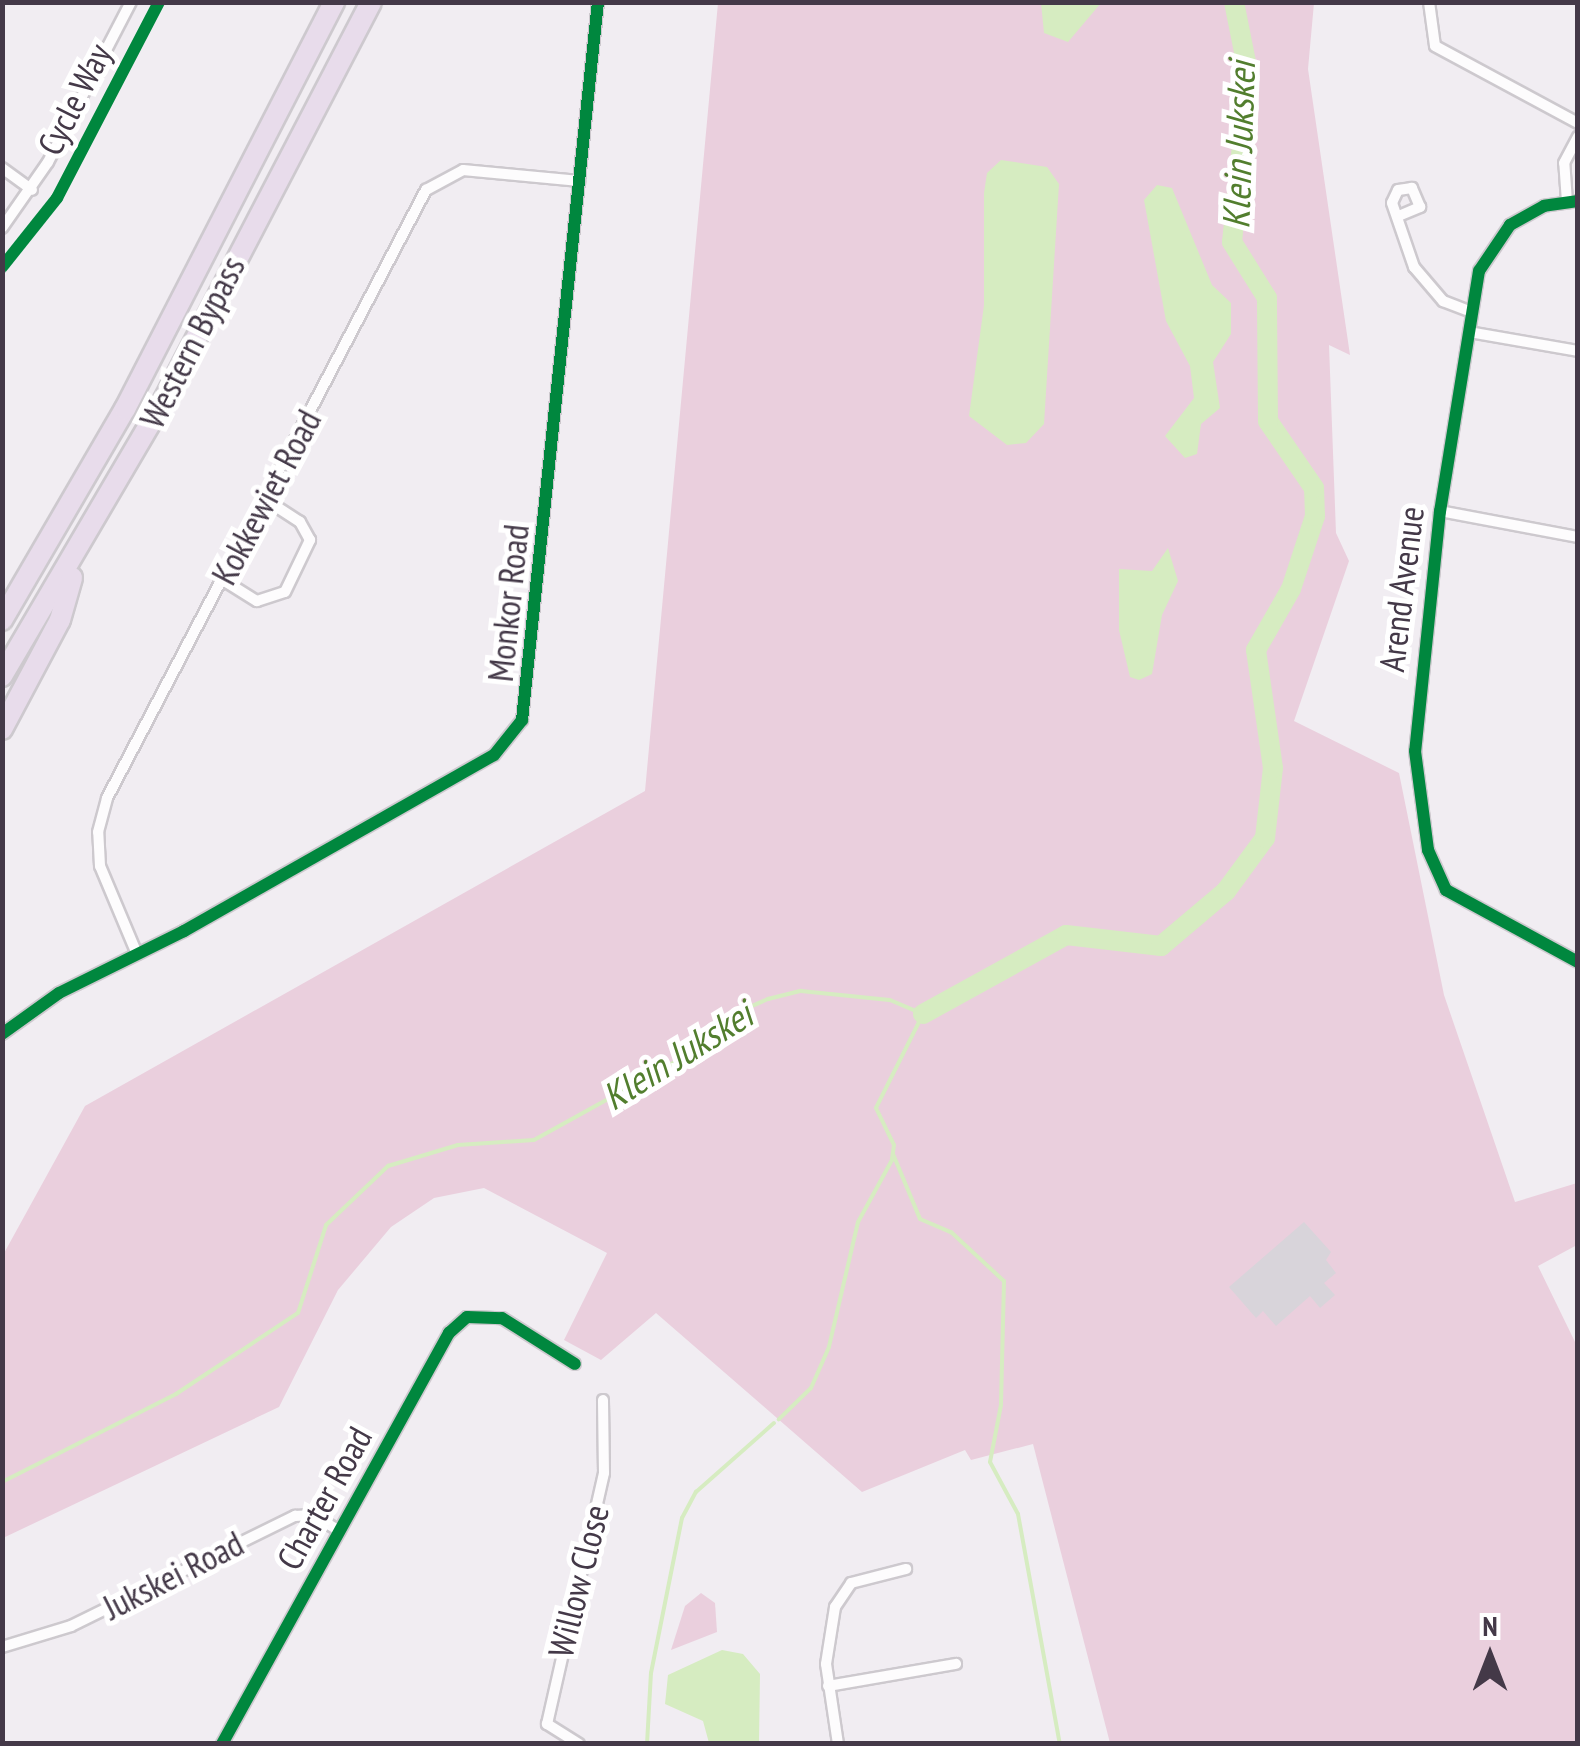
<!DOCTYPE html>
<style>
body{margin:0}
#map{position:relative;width:1580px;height:1746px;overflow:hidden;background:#f1edf2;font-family:"PT Sans Narrow",sans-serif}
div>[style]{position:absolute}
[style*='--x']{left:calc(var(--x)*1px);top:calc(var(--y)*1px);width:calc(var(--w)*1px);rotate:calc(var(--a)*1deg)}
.green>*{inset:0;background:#eacfdd}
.water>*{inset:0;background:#d6ecc1}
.stream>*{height:4px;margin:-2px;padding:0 2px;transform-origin:2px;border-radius:2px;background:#d6ecc1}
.river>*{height:20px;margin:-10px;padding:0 10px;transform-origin:10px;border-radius:10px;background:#d6ecc1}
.building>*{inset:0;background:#d8d4da}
.roads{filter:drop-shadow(2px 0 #cdc9ce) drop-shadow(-2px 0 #cdc9ce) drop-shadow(0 2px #cdc9ce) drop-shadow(0 -2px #cdc9ce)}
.street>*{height:10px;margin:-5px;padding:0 5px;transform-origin:5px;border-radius:5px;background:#fdfcfd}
.highway>*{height:20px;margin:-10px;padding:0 10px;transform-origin:10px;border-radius:10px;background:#e8dceb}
.cycleway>*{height:12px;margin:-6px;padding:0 6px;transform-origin:6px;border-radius:6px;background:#00873e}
span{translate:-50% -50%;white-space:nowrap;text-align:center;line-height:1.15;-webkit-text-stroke:10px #fff;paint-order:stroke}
.street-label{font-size:35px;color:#443948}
.water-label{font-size:38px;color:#527e2e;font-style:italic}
.frame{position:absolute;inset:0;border:5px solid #443948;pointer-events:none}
.north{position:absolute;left:1440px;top:1606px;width:100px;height:100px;-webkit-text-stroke:8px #fff;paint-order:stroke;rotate:0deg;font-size:28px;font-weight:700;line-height:40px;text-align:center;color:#443948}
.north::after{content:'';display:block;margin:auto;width:35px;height:45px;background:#443948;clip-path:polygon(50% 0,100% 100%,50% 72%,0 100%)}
</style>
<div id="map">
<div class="green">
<div style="clip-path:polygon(718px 3px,1314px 3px,1308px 69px,1350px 355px,1329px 345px,1336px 533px,1349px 561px,1294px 721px,1399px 773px,1444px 995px,1515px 1202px,1577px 1183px,1577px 1245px,1538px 1266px,1577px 1346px,1577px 1743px,1110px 1743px,1033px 1444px,971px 1460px,965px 1450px,862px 1492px,656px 1313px,601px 1360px,564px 1340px,607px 1253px,484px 1188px,434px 1198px,391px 1227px,338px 1290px,279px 1407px,3px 1538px,3px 1255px,85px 1106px,645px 791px)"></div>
<div style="clip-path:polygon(701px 1593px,715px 1603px,717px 1632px,671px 1650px,685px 1606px)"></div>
</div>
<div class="water">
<div style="clip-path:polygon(1041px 3px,1041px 2px,1101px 3px,1068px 42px,1044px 33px)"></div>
<div style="clip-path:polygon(1001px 160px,1047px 167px,1059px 184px,1044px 424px,1026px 443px,1007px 445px,969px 416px,984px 305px,984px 193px,987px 173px)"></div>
<div style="clip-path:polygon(1157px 185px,1172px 188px,1212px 285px,1231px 303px,1231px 334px,1213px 362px,1220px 408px,1201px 424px,1197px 454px,1185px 458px,1165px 436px,1194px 398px,1190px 366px,1166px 321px,1144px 200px)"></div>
<div style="clip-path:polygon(1168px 548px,1178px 581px,1162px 615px,1152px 674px,1139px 680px,1130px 677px,1119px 630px,1119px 569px,1152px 571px)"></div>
<div style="clip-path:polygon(722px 1650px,743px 1654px,760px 1674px,759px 1743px,709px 1743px,703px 1721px,665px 1704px,668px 1675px)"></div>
</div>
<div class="stream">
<div style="--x:893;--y:1154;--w:70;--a:67.4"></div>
<div style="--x:920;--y:1219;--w:34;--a:23"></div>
<div style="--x:951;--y:1232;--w:72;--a:42.8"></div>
<div style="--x:1004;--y:1281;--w:124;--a:91.4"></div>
<div style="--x:1001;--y:1405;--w:58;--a:100.9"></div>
<div style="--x:990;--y:1462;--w:59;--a:61.7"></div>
<div style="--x:1018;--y:1514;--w:234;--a:79.7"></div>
<div style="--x:2;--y:1482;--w:195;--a:-26.8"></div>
<div style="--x:176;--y:1394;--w:146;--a:-33.6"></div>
<div style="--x:298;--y:1313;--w:92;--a:-72.3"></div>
<div style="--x:326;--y:1225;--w:86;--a:-43.6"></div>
<div style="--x:388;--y:1166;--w:73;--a:-16.7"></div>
<div style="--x:458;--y:1145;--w:76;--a:-3.8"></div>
<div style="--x:534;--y:1140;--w:161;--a:-29"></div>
<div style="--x:675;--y:1062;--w:71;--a:-40.4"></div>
<div style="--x:729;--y:1016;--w:43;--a:-23.6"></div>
<div style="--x:768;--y:999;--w:34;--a:-14"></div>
<div style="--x:801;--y:991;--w:89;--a:5.8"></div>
<div style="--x:890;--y:1000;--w:36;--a:23"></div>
<div style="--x:923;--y:1014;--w:105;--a:116.6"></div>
<div style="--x:876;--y:1108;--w:41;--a:64.1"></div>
<div style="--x:894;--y:1145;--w:15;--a:98"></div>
<div style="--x:892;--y:1160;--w:71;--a:118.7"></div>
<div style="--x:858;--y:1222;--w:128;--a:103.1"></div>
<div style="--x:829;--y:1347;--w:45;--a:113.7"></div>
<div style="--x:811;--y:1388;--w:45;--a:135.9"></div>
<div style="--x:647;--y:1744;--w:71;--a:-86.8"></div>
<div style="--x:651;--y:1673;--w:158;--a:-78.7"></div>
<div style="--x:682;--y:1518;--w:30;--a:-62"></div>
<div style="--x:696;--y:1492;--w:104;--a:-41.5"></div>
</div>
<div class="river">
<div style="--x:923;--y:1014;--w:163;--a:-28.9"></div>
<div style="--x:1066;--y:935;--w:96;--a:6.6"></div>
<div style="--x:1161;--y:946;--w:85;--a:-40.2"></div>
<div style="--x:1226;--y:891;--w:66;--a:-53.7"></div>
<div style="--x:1265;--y:838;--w:70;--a:-83.5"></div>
<div style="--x:1273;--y:768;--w:119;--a:-98.2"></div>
<div style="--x:1256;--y:650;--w:70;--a:-60.2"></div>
<div style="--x:1291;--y:589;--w:77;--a:-71.8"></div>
<div style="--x:1315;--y:516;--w:28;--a:-92"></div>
<div style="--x:1314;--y:488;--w:81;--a:-124.5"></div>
<div style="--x:1268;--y:421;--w:123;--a:-90.5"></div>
<div style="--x:1267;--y:298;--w:66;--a:-122"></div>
<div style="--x:1232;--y:242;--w:166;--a:-84.1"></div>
<div style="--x:1249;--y:77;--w:76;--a:-101.3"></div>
</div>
<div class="building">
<div style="clip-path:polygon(1304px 1222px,1331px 1252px,1326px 1260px,1336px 1273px,1324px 1283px,1335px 1295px,1320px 1308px,1310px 1296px,1276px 1326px,1263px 1311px,1256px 1318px,1229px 1287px)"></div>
</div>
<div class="roads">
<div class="street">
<div style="--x:1429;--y:2;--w:44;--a:82.2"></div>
<div style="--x:1435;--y:46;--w:162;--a:28.3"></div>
<div style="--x:2;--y:168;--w:37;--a:36"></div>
<div style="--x:1578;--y:201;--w:34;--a:172"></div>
<div style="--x:1544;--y:206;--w:39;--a:151"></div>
<div style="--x:1510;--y:225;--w:55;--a:124"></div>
<div style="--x:1479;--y:271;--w:243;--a:99.2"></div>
<div style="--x:1440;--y:511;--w:241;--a:95.9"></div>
<div style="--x:1415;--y:751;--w:100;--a:82.5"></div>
<div style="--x:1428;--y:850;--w:44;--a:65.8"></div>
<div style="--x:1446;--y:890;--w:150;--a:28.6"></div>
<div style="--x:1567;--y:202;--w:39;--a:-94"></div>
<div style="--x:1564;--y:163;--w:30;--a:-62"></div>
<div style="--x:1401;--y:215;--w:21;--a:-23"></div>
<div style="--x:1420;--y:207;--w:21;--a:-113"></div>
<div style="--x:1412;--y:188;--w:14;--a:172"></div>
<div style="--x:1398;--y:190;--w:14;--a:115"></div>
<div style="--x:1392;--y:203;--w:68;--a:71"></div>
<div style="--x:1414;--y:267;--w:45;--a:49.5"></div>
<div style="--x:1443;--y:301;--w:31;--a:21"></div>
<div style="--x:2;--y:228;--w:80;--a:-55.1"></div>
<div style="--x:48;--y:162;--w:180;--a:-62.6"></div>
<div style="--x:1469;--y:332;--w:111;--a:9.9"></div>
<div style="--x:1440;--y:511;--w:140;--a:10.7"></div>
<div style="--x:223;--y:580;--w:40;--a:32"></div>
<div style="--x:257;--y:601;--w:29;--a:-18"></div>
<div style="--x:285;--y:592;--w:58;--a:-64.3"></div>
<div style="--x:310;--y:540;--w:21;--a:-119"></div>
<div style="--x:300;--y:522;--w:38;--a:-147"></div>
<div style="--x:137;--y:954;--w:95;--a:-112.8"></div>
<div style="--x:100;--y:866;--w:34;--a:-93"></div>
<div style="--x:98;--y:832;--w:35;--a:-75"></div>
<div style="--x:107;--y:798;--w:687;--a:-62.32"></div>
<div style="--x:426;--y:190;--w:42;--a:-28.4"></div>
<div style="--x:463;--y:170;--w:117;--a:5.4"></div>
<div style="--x:2;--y:1034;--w:70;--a:-35.7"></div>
<div style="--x:59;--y:993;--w:140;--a:-26.4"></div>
<div style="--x:184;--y:931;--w:356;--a:-29.6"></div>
<div style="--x:494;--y:755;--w:45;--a:-51.3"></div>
<div style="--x:522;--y:720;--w:722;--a:-83.96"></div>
<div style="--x:2;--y:1647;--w:72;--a:-16.9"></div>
<div style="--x:71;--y:1626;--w:250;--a:-26.2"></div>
<div style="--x:295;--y:1516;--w:18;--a:-3"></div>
<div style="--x:313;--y:1515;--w:31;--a:31"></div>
<div style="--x:828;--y:1686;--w:130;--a:-9.8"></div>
<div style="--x:222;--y:1744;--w:470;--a:-61.1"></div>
<div style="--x:449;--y:1333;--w:24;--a:-42"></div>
<div style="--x:467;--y:1317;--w:35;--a:2"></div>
<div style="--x:502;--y:1318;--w:86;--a:32.2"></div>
<div style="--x:579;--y:1744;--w:38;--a:-148"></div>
<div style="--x:547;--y:1724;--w:257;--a:-77.2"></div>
<div style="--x:604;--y:1473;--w:73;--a:-90.8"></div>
<div style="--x:838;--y:1744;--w:81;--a:-98.5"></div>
<div style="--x:826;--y:1664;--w:58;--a:-81"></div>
<div style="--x:835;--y:1607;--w:29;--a:-56"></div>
<div style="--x:851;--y:1583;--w:57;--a:-14.3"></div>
</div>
<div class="highway">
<div style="--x:2;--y:620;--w:244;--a:-59.8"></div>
<div style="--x:125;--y:409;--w:458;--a:-62.8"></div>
<div style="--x:2;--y:676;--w:322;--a:-59.6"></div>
<div style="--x:165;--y:398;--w:446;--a:-62.5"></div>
<div style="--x:2;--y:729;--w:123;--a:-62"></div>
<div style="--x:60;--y:620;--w:44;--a:-74.1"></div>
</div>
</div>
<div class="cycleway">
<div style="--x:1578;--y:201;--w:34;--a:172"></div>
<div style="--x:1544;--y:206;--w:39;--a:151"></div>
<div style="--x:1510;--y:225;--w:55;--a:124"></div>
<div style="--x:1479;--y:271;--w:243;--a:99.2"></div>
<div style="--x:1440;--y:511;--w:241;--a:95.9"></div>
<div style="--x:1415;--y:751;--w:100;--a:82.5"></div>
<div style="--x:1428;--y:850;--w:44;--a:65.8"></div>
<div style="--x:1446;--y:890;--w:150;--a:28.6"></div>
<div style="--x:2;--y:267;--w:88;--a:-51.4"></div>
<div style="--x:57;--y:198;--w:221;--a:-62.5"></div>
<div style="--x:2;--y:1034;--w:70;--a:-35.7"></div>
<div style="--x:59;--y:993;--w:140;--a:-26.4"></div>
<div style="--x:184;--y:931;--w:356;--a:-29.6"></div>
<div style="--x:494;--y:755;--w:45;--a:-51.3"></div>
<div style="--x:522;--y:720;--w:722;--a:-83.96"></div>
<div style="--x:222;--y:1744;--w:470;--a:-61.1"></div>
<div style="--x:449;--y:1333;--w:24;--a:-42"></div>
<div style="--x:467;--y:1317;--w:35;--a:2"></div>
<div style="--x:502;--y:1318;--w:86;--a:32.2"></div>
</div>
<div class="street-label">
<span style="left:74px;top:99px;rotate:-63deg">Cycle Way</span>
<span style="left:192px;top:342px;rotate:-63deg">Western Bypass</span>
<span style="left:266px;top:497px;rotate:-62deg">Kokkewiet Road</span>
<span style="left:1401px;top:589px;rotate:-83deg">Arend Avenue</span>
<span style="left:508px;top:603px;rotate:-84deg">Monkor Road</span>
<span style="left:324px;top:1498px;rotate:-61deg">Charter Road</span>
<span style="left:173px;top:1575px;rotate:-27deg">Jukskei Road</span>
<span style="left:578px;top:1581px;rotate:-76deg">Willow Close</span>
</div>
<div class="water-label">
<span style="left:1238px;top:145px;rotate:-88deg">Klein Jukskei</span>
<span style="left:677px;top:1055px;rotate:-32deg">Klein Jukskei</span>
</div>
<div class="frame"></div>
<div class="north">N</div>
</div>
